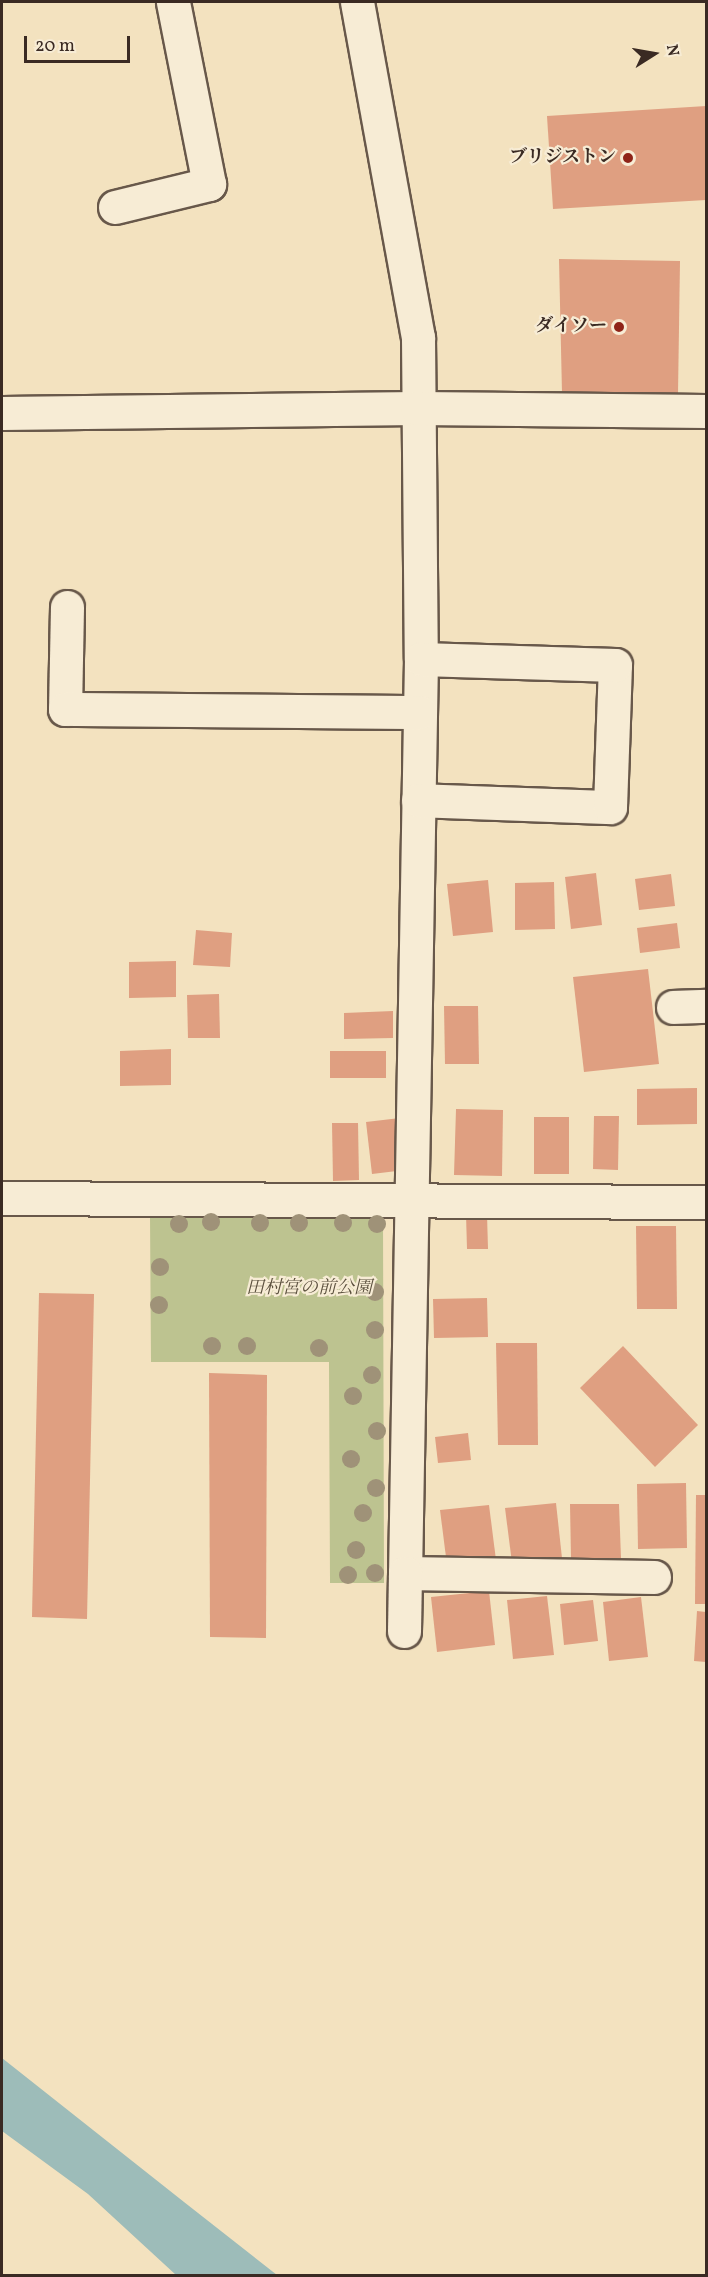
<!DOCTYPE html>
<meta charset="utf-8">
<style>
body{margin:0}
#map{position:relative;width:708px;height:2277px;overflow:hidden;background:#f3e2bf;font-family:Vollkorn,"Noto Serif JP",serif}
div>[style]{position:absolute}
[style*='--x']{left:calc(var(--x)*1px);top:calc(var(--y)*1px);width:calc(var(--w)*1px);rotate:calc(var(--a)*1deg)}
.green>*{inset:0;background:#bdc390}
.water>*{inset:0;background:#9dbcb9}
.building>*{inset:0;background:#df9f81}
.roads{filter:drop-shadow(2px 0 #68584a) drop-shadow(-2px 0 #68584a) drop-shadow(0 2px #68584a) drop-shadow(0 -2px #68584a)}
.minor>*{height:33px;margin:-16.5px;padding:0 16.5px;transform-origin:16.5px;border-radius:16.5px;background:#f7ecd5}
.trees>*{width:18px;height:18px;margin:-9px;border-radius:50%;background:#9f9278}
.dots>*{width:16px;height:16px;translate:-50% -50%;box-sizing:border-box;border:3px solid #f7ecd5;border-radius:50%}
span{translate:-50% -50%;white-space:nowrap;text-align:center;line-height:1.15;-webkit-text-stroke:4.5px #f7ecd5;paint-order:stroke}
.poi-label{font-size:18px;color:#3a2a23;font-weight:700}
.right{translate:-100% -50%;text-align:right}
.park-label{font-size:18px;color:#5b503e;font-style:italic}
.frame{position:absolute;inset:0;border:3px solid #3a2a23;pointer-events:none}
.north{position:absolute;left:624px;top:24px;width:60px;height:60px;-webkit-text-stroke:4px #f7ecd5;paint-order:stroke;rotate:79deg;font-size:16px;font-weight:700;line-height:24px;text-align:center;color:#3a2a23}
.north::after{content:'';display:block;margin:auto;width:21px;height:27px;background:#3a2a23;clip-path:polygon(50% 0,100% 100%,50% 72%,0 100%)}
.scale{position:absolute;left:24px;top:36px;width:106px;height:27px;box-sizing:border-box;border:3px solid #3a2a23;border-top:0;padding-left:8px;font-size:18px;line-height:21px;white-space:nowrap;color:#3a2a23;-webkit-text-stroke:4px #f7ecd5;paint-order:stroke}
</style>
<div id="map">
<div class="green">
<div style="clip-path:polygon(150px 1216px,383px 1216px,384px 1583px,330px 1583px,329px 1362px,151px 1362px)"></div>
</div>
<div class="water">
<div style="clip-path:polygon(2px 2058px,184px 2202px,277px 2275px,176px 2275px,88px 2194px,2px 2131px)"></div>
</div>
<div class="building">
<div style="clip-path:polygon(706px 106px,706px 200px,553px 209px,547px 116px)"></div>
<div style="clip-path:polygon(559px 259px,680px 261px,678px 393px,562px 393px)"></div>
<div style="clip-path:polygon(596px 873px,602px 925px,571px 929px,565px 877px)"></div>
<div style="clip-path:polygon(671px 874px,675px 906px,639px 910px,635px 879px)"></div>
<div style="clip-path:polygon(488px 880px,493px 932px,453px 936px,447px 884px)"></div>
<div style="clip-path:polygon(554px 882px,555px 929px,515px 930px,515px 883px)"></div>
<div style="clip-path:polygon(677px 923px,680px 948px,640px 953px,637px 928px)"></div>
<div style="clip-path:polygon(196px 930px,232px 933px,230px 967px,193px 965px)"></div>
<div style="clip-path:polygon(176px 961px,176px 997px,129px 998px,129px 962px)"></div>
<div style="clip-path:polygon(648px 969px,659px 1064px,584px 1072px,573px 977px)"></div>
<div style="clip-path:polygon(219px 994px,220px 1038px,188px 1038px,187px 995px)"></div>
<div style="clip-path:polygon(444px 1006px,478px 1006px,479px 1064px,445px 1064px)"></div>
<div style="clip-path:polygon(393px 1011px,393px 1038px,344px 1039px,344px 1013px)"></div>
<div style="clip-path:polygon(171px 1049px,171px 1085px,120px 1086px,120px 1051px)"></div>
<div style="clip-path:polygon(330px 1051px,386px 1051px,386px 1078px,330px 1078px)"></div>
<div style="clip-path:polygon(697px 1088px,697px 1124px,637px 1125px,637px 1089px)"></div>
<div style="clip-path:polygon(456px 1109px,503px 1110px,502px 1176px,454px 1175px)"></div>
<div style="clip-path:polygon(594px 1116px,619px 1116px,618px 1170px,593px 1169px)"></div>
<div style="clip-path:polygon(534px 1117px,569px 1117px,569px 1174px,534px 1174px)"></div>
<div style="clip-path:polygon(400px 1118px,405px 1170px,372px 1174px,366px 1122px)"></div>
<div style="clip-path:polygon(332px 1123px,358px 1123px,359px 1180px,333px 1181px)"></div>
<div style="clip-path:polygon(466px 1214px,487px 1214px,488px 1249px,467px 1249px)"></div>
<div style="clip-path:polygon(636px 1226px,676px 1226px,677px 1309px,637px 1309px)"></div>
<div style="clip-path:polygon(39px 1293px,94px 1294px,87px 1619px,32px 1617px)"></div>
<div style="clip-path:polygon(487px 1298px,488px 1337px,434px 1338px,433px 1299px)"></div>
<div style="clip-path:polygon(496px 1343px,537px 1343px,538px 1445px,498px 1445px)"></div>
<div style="clip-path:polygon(623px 1346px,698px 1425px,655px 1467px,580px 1388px)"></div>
<div style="clip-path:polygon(209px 1373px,267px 1375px,266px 1638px,210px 1637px)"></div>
<div style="clip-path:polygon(468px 1433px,471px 1460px,438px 1463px,435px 1437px)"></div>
<div style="clip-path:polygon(686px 1483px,687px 1548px,638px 1549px,637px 1484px)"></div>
<div style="clip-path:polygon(696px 1495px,706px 1495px,706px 1604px,695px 1604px)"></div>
<div style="clip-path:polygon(556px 1503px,562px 1558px,512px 1563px,505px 1508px)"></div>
<div style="clip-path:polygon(570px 1504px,619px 1504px,621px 1558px,571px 1558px)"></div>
<div style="clip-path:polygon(489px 1505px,496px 1560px,447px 1565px,440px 1510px)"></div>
<div style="clip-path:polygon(489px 1591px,495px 1645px,437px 1652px,431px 1597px)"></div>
<div style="clip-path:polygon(547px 1596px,554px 1655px,513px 1659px,507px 1600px)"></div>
<div style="clip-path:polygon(641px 1597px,648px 1657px,609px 1661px,603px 1602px)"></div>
<div style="clip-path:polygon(593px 1600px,598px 1641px,564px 1645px,560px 1604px)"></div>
<div style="clip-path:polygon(697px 1611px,706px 1612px,706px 1662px,694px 1661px)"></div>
</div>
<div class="roads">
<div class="minor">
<div style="--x:357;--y:2;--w:341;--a:79.7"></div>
<div style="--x:418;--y:337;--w:322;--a:89.5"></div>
<div style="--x:421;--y:659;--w:914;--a:91"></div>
<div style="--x:405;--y:1573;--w:249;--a:0.9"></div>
<div style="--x:115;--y:207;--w:97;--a:-13.7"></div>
<div style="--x:209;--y:184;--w:186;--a:-101.2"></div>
<div style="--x:2;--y:413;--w:415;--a:-0.7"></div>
<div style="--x:417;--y:408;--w:289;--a:0.6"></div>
<div style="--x:67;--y:607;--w:102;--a:91.1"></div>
<div style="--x:65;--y:709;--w:355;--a:0.5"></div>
<div style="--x:418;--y:800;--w:192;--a:2.1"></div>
<div style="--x:610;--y:807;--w:142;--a:-88"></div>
<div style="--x:615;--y:665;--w:194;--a:-178.2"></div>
<div style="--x:673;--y:1007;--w:33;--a:-2"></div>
<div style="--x:2;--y:1198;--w:704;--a:0.33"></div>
<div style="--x:404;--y:1631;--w:58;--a:-89"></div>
</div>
</div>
<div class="trees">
<div style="left:211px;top:1222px"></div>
<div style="left:260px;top:1223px"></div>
<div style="left:299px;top:1223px"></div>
<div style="left:343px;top:1223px"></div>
<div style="left:179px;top:1224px"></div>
<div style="left:377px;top:1224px"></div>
<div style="left:160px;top:1267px"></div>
<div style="left:375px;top:1292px"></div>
<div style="left:159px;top:1305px"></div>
<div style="left:375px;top:1330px"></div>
<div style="left:212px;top:1346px"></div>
<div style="left:247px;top:1346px"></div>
<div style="left:319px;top:1348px"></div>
<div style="left:372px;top:1375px"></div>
<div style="left:353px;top:1396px"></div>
<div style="left:377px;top:1431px"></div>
<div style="left:351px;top:1459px"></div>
<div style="left:376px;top:1488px"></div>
<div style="left:363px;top:1513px"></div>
<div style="left:356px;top:1550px"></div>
<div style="left:375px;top:1573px"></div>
<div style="left:348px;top:1575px"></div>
</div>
<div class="dots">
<div style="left:628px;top:158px;background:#8f2418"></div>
<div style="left:619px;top:327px;background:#8f2418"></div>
</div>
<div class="poi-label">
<span class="right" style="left:616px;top:158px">ブリジストン</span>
<span class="right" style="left:607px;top:327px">ダイソー</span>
</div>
<div class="park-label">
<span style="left:309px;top:1289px">田村宮の前公園</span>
</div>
<div class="frame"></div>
<div class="north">N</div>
<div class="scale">20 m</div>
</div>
